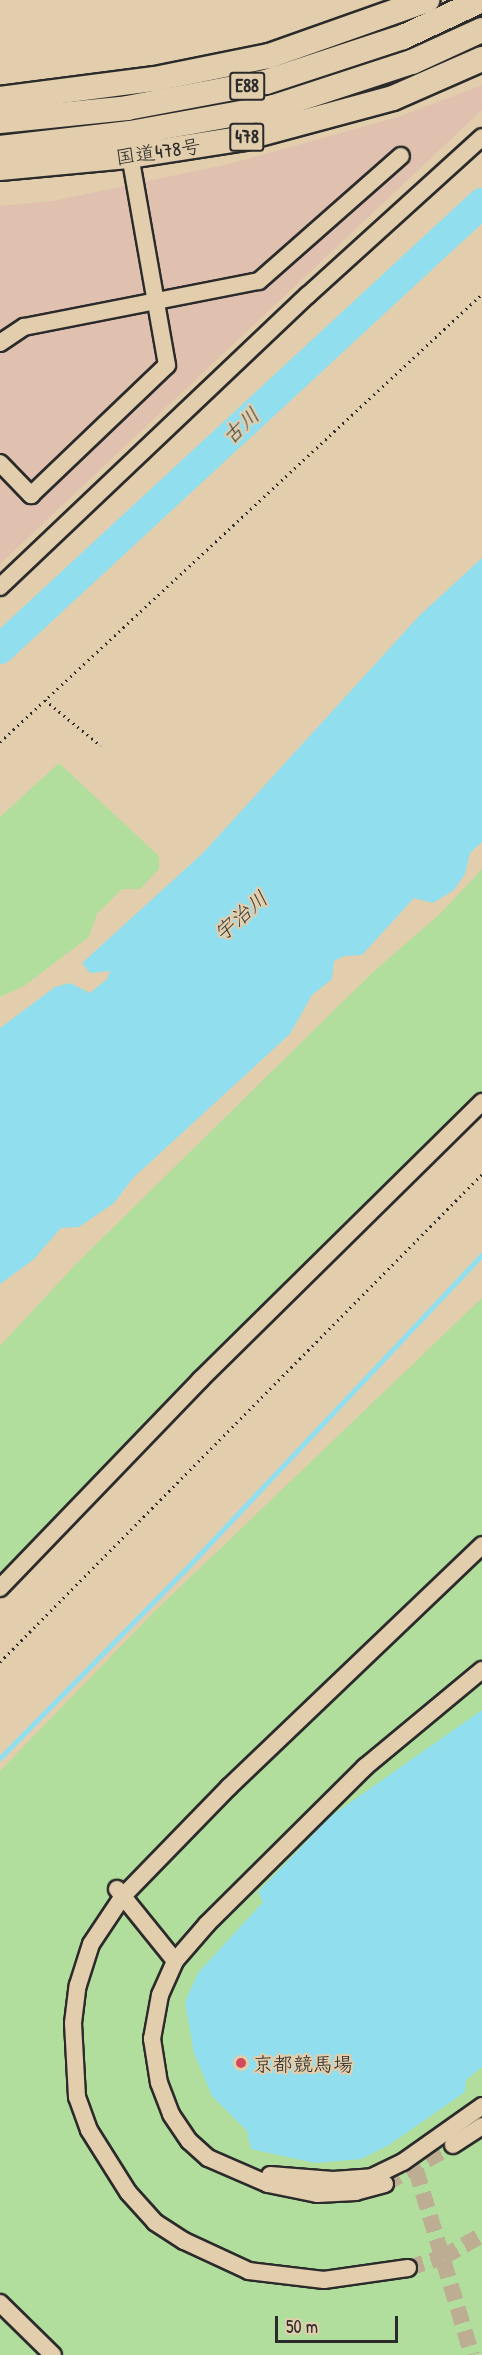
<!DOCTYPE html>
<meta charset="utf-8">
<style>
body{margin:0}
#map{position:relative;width:482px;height:2355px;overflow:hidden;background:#e2ceac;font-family:"Patrick Hand","Klee One",sans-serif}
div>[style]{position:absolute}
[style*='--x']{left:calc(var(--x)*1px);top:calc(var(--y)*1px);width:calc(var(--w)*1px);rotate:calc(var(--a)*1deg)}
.built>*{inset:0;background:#e0c1af}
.green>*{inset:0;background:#b1de9c}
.water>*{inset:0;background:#90deee}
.stream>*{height:5px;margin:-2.5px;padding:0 2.5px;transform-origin:2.5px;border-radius:2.5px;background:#90deee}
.river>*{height:30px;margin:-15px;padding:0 15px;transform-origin:15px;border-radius:15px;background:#90deee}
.minor-tunnel>*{height:16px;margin-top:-8px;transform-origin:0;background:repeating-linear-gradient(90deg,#bdad92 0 16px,transparent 0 24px)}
.path>*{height:3px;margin-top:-1.5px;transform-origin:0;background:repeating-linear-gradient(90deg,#2b2b2b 0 1.5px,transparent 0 6px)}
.roads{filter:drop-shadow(2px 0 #2b2b2b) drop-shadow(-2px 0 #2b2b2b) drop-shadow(0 2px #2b2b2b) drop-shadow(0 -2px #2b2b2b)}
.minor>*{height:16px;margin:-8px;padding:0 8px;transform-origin:8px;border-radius:8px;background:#e2ceac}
.highway>*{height:24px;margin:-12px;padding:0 12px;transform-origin:12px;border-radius:12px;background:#e2ceac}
.dots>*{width:16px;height:16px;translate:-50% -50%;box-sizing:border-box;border:3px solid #e2ceac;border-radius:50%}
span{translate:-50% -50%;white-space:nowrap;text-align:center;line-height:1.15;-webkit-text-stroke:4.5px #e2ceac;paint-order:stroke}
.shield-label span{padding:2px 4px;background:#e2ceac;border:2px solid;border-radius:4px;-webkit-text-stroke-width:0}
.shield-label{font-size:18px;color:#2b2b2b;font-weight:700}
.street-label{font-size:20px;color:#2b2b2b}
.poi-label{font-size:20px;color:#2b2b2b}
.left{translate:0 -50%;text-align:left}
.water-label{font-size:21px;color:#353d3e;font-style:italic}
.scale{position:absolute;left:275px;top:2316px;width:123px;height:27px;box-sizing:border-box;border:3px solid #2b2b2b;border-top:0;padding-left:8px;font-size:18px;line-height:21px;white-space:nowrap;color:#2b2b2b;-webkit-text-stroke:4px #e2ceac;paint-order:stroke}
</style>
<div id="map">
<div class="built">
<div style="clip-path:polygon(482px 85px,482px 110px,0 564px,0 206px,52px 201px,229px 164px,398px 117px)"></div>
</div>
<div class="green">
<div style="clip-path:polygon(59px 763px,159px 856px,159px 869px,140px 889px,122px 889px,97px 914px,89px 937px,24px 986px,0 997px,0 817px)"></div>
<div style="clip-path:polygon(482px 869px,482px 1102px,0 1588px,0 1346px,76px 1264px,373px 972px,440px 914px)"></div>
<div style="clip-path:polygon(482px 1298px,482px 2355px,0 2355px,0 1771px,154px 1612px)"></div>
</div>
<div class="water">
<div style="clip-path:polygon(482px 558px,482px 842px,470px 853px,465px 874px,454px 890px,433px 903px,414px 898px,362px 955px,344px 956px,334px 961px,332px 979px,312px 995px,290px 1034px,133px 1178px,114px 1203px,79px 1227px,61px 1228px,33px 1260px,0 1284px,0 1028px,55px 987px,70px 983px,90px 993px,107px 979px,110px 971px,90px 973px,82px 963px,203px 853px,419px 616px)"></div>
<div style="clip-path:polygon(482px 1710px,482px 2067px,466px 2080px,465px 2092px,389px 2145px,361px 2159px,315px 2163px,251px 2149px,247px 2131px,212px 2096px,194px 2053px,185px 2002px,198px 1973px,263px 1902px,258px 1892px,331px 1816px)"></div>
</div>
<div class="stream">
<div style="--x:0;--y:1758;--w:260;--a:-45.5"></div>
<div style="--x:182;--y:1573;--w:437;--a:-46.7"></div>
</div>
<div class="river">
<div style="--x:0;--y:649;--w:657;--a:-42.78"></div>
</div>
<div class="minor-tunnel">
<div style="--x:416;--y:2170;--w:193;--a:73.2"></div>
<div style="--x:385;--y:2184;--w:78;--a:-29.8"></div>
<div style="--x:408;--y:2268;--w:37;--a:-17"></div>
<div style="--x:443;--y:2257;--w:45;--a:-29.4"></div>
</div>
<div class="path">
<div style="--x:45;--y:700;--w:72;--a:39.4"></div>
<div style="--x:0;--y:742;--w:658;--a:-42.91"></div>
<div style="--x:0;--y:1662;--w:686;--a:-45.35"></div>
</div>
<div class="roads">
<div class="minor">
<div style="--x:0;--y:343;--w:29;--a:-34"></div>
<div style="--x:24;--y:327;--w:239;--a:-11.1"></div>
<div style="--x:259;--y:281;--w:189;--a:-41.4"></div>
<div style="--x:0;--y:463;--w:45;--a:45.9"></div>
<div style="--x:31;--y:495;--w:188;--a:-43.7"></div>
<div style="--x:167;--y:365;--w:212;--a:-100"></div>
<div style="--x:0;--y:587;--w:424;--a:-43.5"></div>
<div style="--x:308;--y:295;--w:235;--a:-42.2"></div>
<div style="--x:0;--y:1588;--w:289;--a:-46.1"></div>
<div style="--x:200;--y:1380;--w:396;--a:-44.6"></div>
<div style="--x:117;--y:1889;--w:92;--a:51.1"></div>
<div style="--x:453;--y:2145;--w:35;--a:-33"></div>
<div style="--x:270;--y:2175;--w:63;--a:4.5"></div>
<div style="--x:333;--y:2180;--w:39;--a:-4"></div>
<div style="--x:372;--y:2177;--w:34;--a:-26"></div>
<div style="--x:403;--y:2162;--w:97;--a:-35.3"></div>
<div style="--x:385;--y:2184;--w:30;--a:165"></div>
<div style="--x:356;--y:2192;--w:39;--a:177"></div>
<div style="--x:317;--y:2194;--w:50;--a:-168.5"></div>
<div style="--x:268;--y:2184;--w:65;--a:-156.6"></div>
<div style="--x:208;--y:2158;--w:25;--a:-138"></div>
<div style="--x:189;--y:2141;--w:32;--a:-124"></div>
<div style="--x:171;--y:2114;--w:33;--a:-111"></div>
<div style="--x:159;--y:2083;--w:45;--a:-99"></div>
<div style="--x:152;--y:2039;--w:45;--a:-79.7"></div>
<div style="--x:160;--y:1995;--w:37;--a:-66"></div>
<div style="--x:175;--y:1961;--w:49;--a:-49.1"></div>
<div style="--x:207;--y:1924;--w:223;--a:-44.8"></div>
<div style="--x:365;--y:1767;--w:152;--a:-39.7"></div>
<div style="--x:408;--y:2268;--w:85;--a:171.9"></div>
<div style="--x:324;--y:2280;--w:76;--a:-173.2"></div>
<div style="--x:249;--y:2271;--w:72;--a:-155.2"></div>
<div style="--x:184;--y:2241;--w:35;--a:-147"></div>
<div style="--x:155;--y:2222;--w:40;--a:-132"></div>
<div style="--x:128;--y:2192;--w:73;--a:-122.2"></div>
<div style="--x:89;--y:2130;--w:35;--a:-110"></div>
<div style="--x:77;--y:2097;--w:74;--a:-93.1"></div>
<div style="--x:73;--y:2023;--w:38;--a:-83"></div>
<div style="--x:78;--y:1985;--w:43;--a:-72.4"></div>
<div style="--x:91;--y:1944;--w:58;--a:-56.3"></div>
<div style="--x:123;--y:1896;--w:152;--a:-45.8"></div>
<div style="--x:229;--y:1787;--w:350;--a:-43.7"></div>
<div style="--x:0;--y:2303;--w:74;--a:44.5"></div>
</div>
<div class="highway">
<div style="--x:0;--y:99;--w:156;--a:-7.4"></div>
<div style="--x:155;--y:79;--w:116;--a:-11.4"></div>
<div style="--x:269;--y:56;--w:168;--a:-19.5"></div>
<div style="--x:0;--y:121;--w:128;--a:-5.8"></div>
<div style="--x:127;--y:108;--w:141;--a:-10.6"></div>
<div style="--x:266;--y:82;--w:144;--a:-18.2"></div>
<div style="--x:403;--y:37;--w:87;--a:-25.1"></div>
<div style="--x:0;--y:148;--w:131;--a:-6.6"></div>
<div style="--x:130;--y:133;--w:146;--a:-10.2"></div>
<div style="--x:274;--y:107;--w:145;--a:-18.1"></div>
<div style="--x:412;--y:62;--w:77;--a:-24.6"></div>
<div style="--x:0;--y:168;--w:131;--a:-5.3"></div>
<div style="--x:130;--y:156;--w:116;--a:-8.9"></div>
<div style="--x:245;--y:138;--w:153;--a:-15.1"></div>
<div style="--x:393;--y:98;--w:97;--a:-23.7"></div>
</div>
</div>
<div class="dots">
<div style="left:241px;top:2063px;background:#d1495b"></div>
</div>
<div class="shield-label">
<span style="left:247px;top:86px">E88</span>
<span style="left:247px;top:137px">478</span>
</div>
<div class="street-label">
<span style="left:158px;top:151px;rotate:-8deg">国道478号</span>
</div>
<div class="poi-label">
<span class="left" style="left:253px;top:2063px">京都競馬場</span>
</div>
<div class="water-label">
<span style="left:241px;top:426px;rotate:-43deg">古川</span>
<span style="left:241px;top:916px;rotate:-41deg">宇治川</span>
</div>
<div class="scale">50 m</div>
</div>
